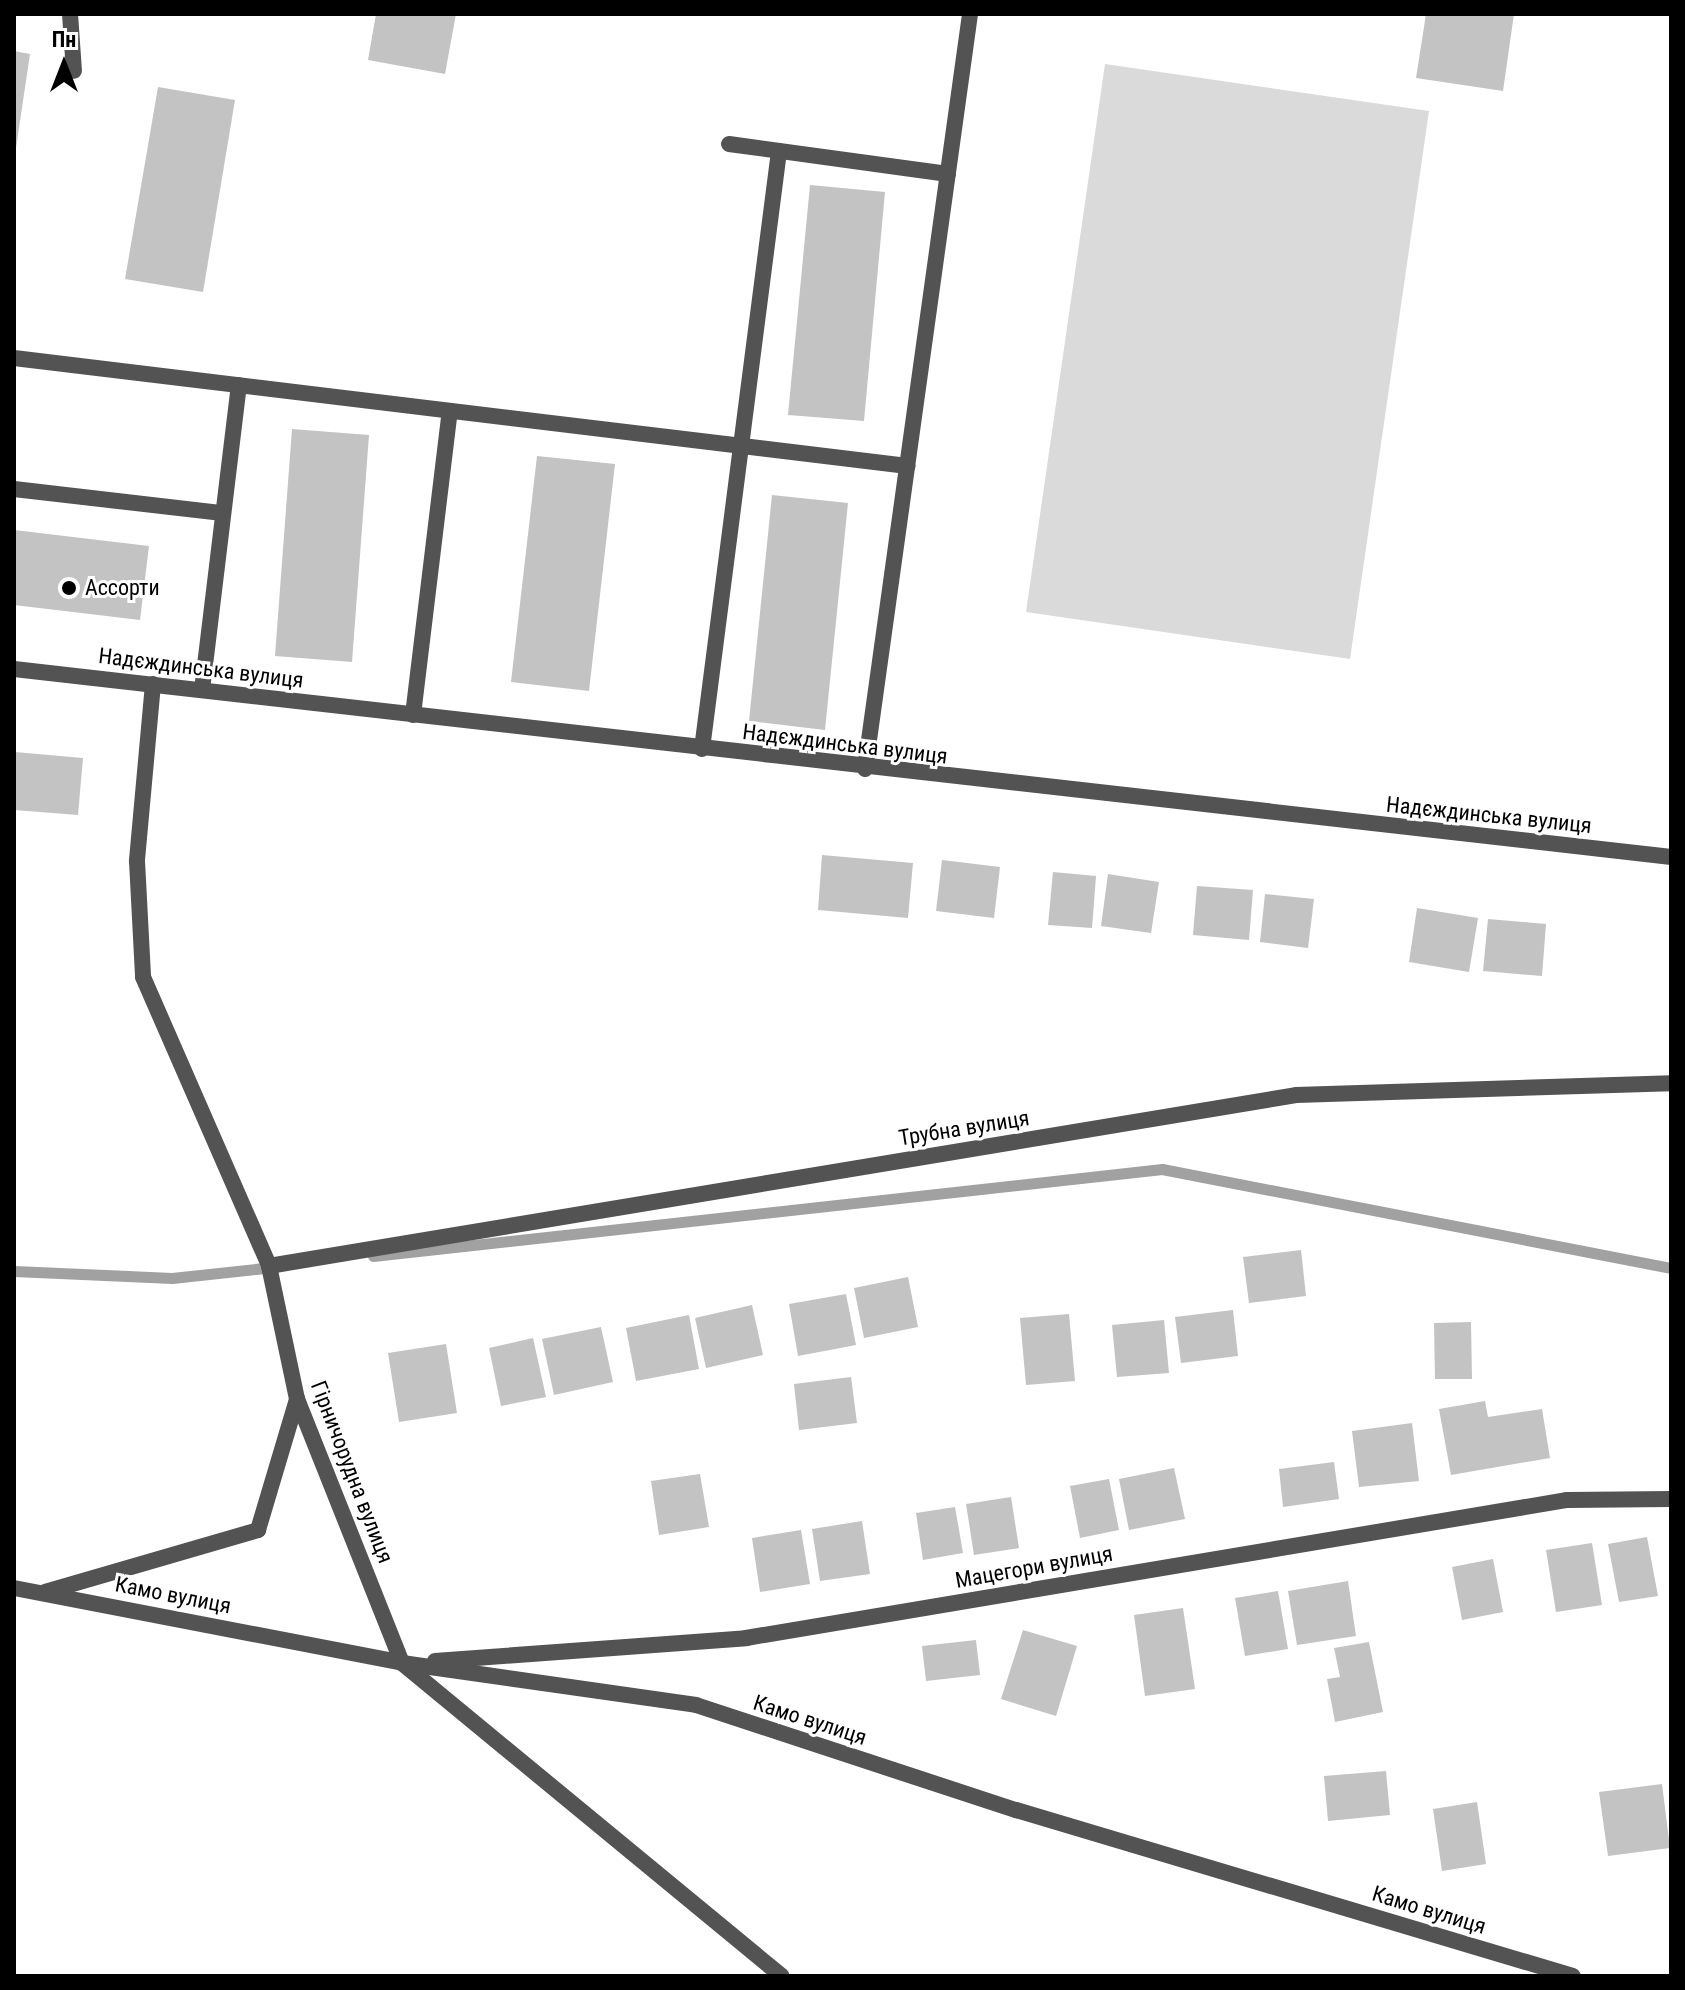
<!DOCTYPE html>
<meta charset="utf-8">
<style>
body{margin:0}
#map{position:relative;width:1685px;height:1990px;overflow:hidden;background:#fff;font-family:"Roboto Condensed",sans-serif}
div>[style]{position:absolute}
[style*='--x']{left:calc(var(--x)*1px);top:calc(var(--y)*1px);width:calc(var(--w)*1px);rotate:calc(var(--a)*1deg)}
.green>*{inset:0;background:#dadada}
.stream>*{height:11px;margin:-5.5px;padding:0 5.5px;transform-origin:5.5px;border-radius:5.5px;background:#a1a1a1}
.building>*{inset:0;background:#c3c3c3}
.service>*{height:16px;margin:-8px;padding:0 8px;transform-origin:8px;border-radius:8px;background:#535353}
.minor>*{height:16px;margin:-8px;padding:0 8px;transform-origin:8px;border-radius:8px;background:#535353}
.tertiary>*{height:16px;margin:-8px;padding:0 8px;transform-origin:8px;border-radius:8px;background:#535353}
.dots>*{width:22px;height:22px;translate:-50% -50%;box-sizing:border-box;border:4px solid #fff;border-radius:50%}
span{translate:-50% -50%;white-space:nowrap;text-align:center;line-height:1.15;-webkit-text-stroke:6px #fff;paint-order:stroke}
.poi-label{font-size:22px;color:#000}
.left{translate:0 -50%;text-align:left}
.street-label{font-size:22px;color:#000}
.frame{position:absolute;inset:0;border:16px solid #000;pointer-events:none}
.north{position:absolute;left:24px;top:24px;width:80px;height:80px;-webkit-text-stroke:6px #fff;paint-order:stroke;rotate:0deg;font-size:22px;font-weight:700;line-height:32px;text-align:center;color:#000}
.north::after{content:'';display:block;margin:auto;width:28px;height:36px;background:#000;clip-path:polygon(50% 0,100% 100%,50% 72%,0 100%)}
</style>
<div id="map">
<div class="green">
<div style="clip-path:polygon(1105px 64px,1429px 111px,1350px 659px,1026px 612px)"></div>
</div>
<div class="stream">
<div style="--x:373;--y:1256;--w:794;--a:-6.29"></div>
<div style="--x:1162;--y:1169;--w:519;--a:11.01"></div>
<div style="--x:14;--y:1271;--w:158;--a:2.5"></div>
<div style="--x:172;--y:1278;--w:102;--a:-6.2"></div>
</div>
<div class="building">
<div style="clip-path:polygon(376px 14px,456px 14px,445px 74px,368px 60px)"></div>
<div style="clip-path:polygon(1426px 14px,1514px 14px,1503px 91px,1416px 78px)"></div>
<div style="clip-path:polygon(14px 51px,30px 54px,16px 148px,14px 147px)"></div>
<div style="clip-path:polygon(158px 87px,235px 100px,203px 292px,125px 279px)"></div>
<div style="clip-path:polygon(810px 185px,885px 192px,864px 421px,788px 415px)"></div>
<div style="clip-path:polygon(292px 429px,369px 435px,352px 662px,275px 656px)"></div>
<div style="clip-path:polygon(537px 456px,615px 464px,589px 691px,511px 682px)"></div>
<div style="clip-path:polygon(772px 495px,848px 503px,825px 730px,749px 721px)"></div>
<div style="clip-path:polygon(14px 530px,149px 546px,140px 620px,14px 605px)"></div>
<div style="clip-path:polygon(15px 752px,83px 758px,78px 815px,14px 810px)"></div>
<div style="clip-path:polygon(822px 855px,913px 863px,908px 918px,818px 910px)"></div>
<div style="clip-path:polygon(942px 860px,1000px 867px,994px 918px,936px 911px)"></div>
<div style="clip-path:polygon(1053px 872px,1096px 876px,1092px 928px,1048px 925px)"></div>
<div style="clip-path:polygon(1108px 874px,1159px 882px,1151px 933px,1101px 926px)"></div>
<div style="clip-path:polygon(1197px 886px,1253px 890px,1249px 940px,1193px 935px)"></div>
<div style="clip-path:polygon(1265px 894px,1314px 899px,1308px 948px,1260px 942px)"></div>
<div style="clip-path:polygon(1417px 908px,1478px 918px,1469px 972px,1409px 962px)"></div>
<div style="clip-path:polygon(1488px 919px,1546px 924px,1542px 976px,1483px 971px)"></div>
<div style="clip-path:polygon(1301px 1250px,1306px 1296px,1249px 1303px,1243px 1257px)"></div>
<div style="clip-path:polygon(908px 1277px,918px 1327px,864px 1338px,854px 1288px)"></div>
<div style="clip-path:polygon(846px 1294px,856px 1345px,798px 1356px,789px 1304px)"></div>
<div style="clip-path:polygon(752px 1305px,763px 1355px,706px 1368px,695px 1318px)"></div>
<div style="clip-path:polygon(1233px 1310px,1238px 1356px,1181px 1363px,1175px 1317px)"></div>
<div style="clip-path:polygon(1069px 1314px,1075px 1381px,1026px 1385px,1020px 1318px)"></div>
<div style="clip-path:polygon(689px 1315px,699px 1369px,636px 1381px,626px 1328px)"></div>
<div style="clip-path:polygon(1164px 1320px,1169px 1373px,1117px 1377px,1112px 1325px)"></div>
<div style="clip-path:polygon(1471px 1322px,1472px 1379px,1435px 1379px,1434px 1323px)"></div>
<div style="clip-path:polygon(601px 1327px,613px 1382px,554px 1395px,542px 1339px)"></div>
<div style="clip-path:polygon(533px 1338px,546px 1397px,501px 1406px,489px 1348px)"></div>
<div style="clip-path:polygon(446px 1344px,457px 1413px,399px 1422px,388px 1353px)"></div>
<div style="clip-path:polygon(851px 1377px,857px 1423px,799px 1430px,794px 1384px)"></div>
<div style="clip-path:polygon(1485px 1401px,1488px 1417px,1542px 1409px,1550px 1458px,1451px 1475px,1439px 1409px)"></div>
<div style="clip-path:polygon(1412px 1423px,1419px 1481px,1359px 1487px,1352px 1431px)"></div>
<div style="clip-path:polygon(1334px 1462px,1339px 1499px,1283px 1507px,1279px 1469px)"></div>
<div style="clip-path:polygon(1174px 1468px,1185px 1519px,1129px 1530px,1119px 1479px)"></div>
<div style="clip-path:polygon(700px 1474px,709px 1527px,659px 1535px,651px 1481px)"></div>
<div style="clip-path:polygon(1109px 1479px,1119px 1530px,1080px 1538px,1070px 1486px)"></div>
<div style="clip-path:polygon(1011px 1497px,1019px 1548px,974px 1555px,966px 1504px)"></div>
<div style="clip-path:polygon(955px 1507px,963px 1553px,923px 1560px,916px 1513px)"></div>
<div style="clip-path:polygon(862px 1521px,870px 1574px,820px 1581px,812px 1529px)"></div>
<div style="clip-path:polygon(801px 1530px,810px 1584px,760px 1592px,752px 1538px)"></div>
<div style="clip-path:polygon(1647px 1537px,1658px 1596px,1619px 1602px,1608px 1544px)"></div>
<div style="clip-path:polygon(1592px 1543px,1602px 1605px,1556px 1612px,1546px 1550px)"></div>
<div style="clip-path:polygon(1493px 1559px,1503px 1612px,1462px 1620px,1452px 1567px)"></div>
<div style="clip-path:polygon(1348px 1581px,1356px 1636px,1297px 1645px,1288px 1591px)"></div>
<div style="clip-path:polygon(1278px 1591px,1288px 1649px,1245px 1656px,1235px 1598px)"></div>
<div style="clip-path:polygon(1183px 1608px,1195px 1689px,1145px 1696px,1134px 1615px)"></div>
<div style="clip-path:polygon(1023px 1630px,1077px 1646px,1056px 1716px,1001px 1699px)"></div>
<div style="clip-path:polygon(976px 1640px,980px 1675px,926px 1681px,922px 1646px)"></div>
<div style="clip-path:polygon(1369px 1642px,1383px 1712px,1335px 1722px,1327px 1679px,1340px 1677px,1334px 1648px)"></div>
<div style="clip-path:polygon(1386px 1771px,1390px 1815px,1328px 1821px,1324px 1776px)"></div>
<div style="clip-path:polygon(1662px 1784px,1670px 1848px,1608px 1856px,1599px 1792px)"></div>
<div style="clip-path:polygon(1477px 1802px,1486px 1864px,1442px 1871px,1433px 1809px)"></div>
</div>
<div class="service">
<div style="--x:70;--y:14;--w:57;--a:86"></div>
<div style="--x:729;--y:144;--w:221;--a:7.8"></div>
<div style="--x:14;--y:358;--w:900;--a:6.89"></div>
<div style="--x:14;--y:489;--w:210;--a:6.6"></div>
<div style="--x:202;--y:690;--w:307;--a:-83.1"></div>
<div style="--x:413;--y:715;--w:306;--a:-83.1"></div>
<div style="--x:702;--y:749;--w:603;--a:-82.66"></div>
<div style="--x:45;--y:1592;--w:222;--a:-16.2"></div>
<div style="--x:258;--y:1530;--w:137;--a:-73.4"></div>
</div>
<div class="minor">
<div style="--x:153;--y:684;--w:178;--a:95.2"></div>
<div style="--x:137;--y:861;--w:116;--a:87"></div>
<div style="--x:143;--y:977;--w:315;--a:66.4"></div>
<div style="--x:269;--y:1266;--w:136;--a:78.1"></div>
<div style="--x:297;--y:1399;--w:284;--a:68.3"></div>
<div style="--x:402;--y:1663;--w:492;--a:39.5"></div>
<div style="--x:865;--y:769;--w:762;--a:-82.08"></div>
<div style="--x:269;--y:1266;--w:1041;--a:-9.45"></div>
<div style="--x:1296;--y:1095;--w:375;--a:-1.8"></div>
<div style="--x:14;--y:1588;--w:395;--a:10.9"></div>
<div style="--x:402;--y:1663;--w:297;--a:8.1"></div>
<div style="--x:696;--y:1705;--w:337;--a:18.2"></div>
<div style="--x:1016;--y:1810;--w:581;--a:16.6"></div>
<div style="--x:435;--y:1661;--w:312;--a:-4.2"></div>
<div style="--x:746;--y:1638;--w:833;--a:-9.54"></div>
<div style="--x:1567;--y:1500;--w:104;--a:-0.6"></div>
</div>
<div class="tertiary">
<div style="--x:14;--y:669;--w:1668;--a:6.47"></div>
</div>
<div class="dots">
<div style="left:69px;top:588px;background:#000"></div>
</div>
<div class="poi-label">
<span class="left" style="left:85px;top:588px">Ассорти</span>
</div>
<div class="street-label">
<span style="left:201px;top:668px;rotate:7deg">Надєждинська вулиця</span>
<span style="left:845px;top:744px;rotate:7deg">Надєждинська вулиця</span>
<span style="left:1489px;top:815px;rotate:6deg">Надєждинська вулиця</span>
<span style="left:964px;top:1128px;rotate:-9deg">Трубна вулиця</span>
<span style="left:352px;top:1472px;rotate:69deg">Гірничорудна вулиця</span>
<span style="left:1034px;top:1567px;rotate:-10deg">Мацегори вулиця</span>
<span style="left:173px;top:1595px;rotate:11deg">Камо вулиця</span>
<span style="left:810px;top:1720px;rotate:18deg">Камо вулиця</span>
<span style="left:1429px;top:1910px;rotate:17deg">Камо вулиця</span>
</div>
<div class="frame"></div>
<div class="north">Пн</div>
</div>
